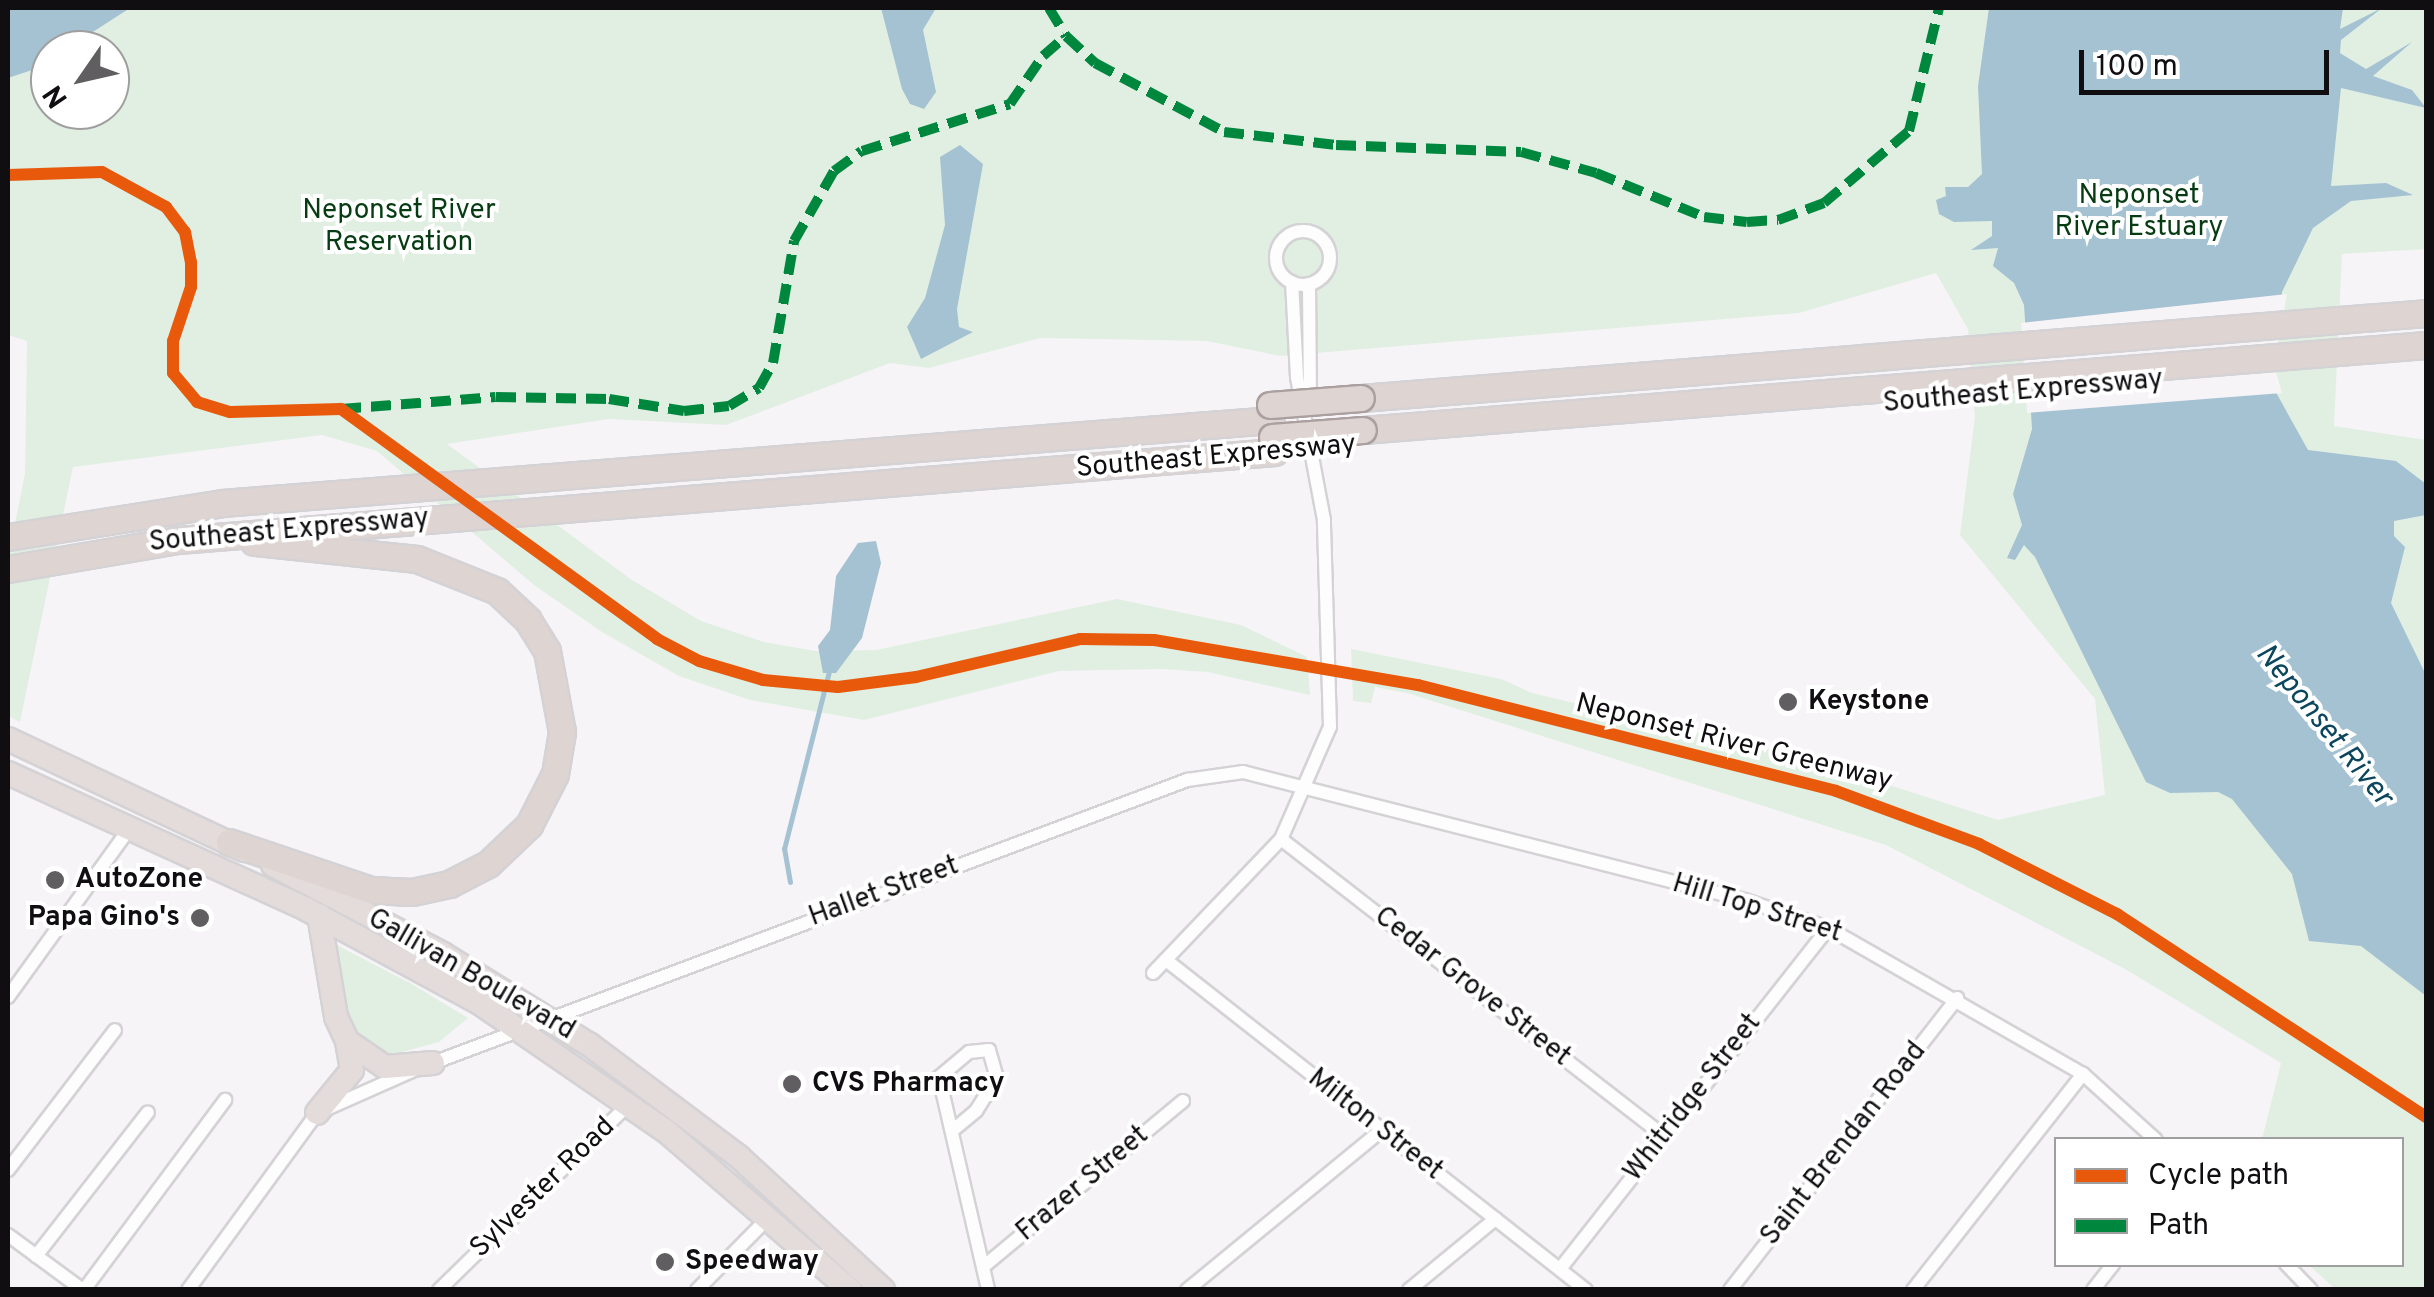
<!DOCTYPE html>
<style>
body{margin:0}
#map{position:relative;width:2434px;height:1297px;overflow:hidden;background:#f7f4f8;font-family:Overpass,sans-serif}
div>[style]{position:absolute}
[style*='--x']{left:calc(var(--x)*1px);top:calc(var(--y)*1px);width:calc(var(--w)*1px);rotate:calc(var(--a)*1deg)}
.green>*{inset:0;background:#e0efe2}
.water>*{inset:0;background:#a5c2d3}
.pier>*{inset:0;background:#f7f4f8}
.stream>*{height:5px;margin:-2.5px;padding:0 2.5px;transform-origin:2.5px;border-radius:2.5px;background:#a5c2d3}
.roads{filter:drop-shadow(2px 0 #d4d2d5) drop-shadow(-2px 0 #d4d2d5) drop-shadow(0 2px #d4d2d5) drop-shadow(0 -2px #d4d2d5)}
.minor>*{height:12px;margin:-6px;padding:0 6px;transform-origin:6px;border-radius:6px;background:#fefdfe}
.minor>.ring{margin:-6px;padding:0;box-sizing:content-box;background:none;border:12px solid #fefdfe;border-radius:50%}
.trunk>*{height:22px;margin:-11px;padding:0 11px;transform-origin:11px;border-radius:11px;background:#e4dcdb}
.motorway>*{height:25px;margin:-12.5px;padding:0 12.5px;transform-origin:12.5px;border-radius:12.5px;background:#ded4d2}
.bridges{filter:drop-shadow(2px 0 #aba0a0) drop-shadow(-2px 0 #aba0a0) drop-shadow(0 2px #aba0a0) drop-shadow(0 -2px #aba0a0)}
.motorway-bridge>*{height:25px;margin:-12.5px;padding:0 12.5px;transform-origin:12.5px;border-radius:12.5px;background:#ded4d2}
.quiet>*{height:10px;margin-top:-5px;transform-origin:0;background:repeating-linear-gradient(90deg,#00873e 0 20px,transparent 0 30px)}
.cycleway>*{height:12px;margin:-6px;padding:0 6px;transform-origin:6px;border-radius:6px;background:#e8590c}
.dots>*{width:28px;height:28px;translate:-50% -50%;box-sizing:border-box;border:5px solid #fff;border-radius:50%}
span{translate:-50% -50%;white-space:nowrap;text-align:center;line-height:1.15;-webkit-text-stroke:8px #fff;paint-order:stroke}
.park-label{font-size:28px;color:#073c13}
.street-label{font-size:28px;color:#100e11}
.poi-label{font-size:28px;color:#100e11;font-weight:700}
.left{translate:0 -50%;text-align:left}
.right{translate:-100% -50%;text-align:right}
.water-label{font-size:30px;color:#0b465d;font-style:italic}
.frame{position:absolute;inset:0;border:10px solid #100e11;pointer-events:none}
.legend{position:absolute;left:2054px;top:1137px;width:350px;height:130px;box-sizing:border-box;background:#fff;border:2px solid #9f9fa0;margin:0;padding:12px 18px;list-style:none;font-size:30px;color:#100e11}
.legend li{display:flex;align-items:center;gap:20px;height:50px}
.legend b{width:50px;border:2px solid #9f9fa0}
.north{position:absolute;left:30px;top:30px;width:100px;height:100px;box-sizing:border-box;background:#fff;border:2px solid #9f9fa0;border-radius:50%;rotate:236deg;font-size:28px;font-weight:700;line-height:40px;text-align:center;color:#100e11}
.north::after{content:'';display:block;margin:auto;width:35px;height:45px;background:#615e62;clip-path:polygon(50% 0,100% 100%,50% 72%,0 100%)}
.scale{position:absolute;left:2079px;top:50px;width:250px;height:45px;box-sizing:border-box;border:5px solid #100e11;border-top:0;padding-left:12px;font-size:30px;line-height:35px;white-space:nowrap;color:#100e11;-webkit-text-stroke:8px #fff;paint-order:stroke}
</style>
<div id="map">
<div class="green">
<div style="clip-path:polygon(evenodd,8px 8px,2426px 8px,2426px 249px,2342px 254px,2334px 426px,2426px 440px,2426px 1289px,2335px 1289px,2309px 1265px,2402px 1264px,2402px 1140px,2262px 1139px,2281px 1063px,2125px 969px,1886px 845px,1407px 693px,1375px 687px,1371px 703px,1353px 701px,1351px 649px,1501px 679px,1532px 693px,1802px 757px,1998px 820px,2105px 795px,2095px 699px,1960px 535px,1975px 417px,1968px 329px,1936px 273px,1799px 313px,1280px 356px,1207px 341px,1040px 338px,929px 368px,890px 363px,726px 425px,609px 419px,447px 444px,632px 580px,701px 621px,764px 642px,815px 651px,876px 650px,1117px 599px,1241px 625px,1307px 657px,1310px 695px,1208px 672px,1161px 669px,1059px 671px,864px 720px,750px 700px,679px 676px,602px 632px,534px 585px,377px 451px,322px 435px,73px 467px,20px 722px,8px 716px,8px 559px,25px 473px,27px 341px,8px 335px,8px 8px,50px 50px,110px 50px,110px 110px,50px 110px,50px 50px)"></div>
<div style="clip-path:polygon(331px 942px,410px 983px,468px 1018px,439px 1042px,387px 1056px,359px 1040px,351px 1026px)"></div>
</div>
<div class="water">
<div style="clip-path:polygon(8px 8px,130px 8px,65px 50px,50px 50px,44px 66px,8px 78px)"></div>
<div style="clip-path:polygon(881px 8px,936px 8px,923px 30px,936px 92px,924px 109px,910px 104px,902px 89px)"></div>
<div style="clip-path:polygon(1989px 8px,2343px 8px,2340px 29px,2382px 8px,2341px 40px,2340px 53px,2366px 69px,2412px 42px,2373px 76px,2412px 90px,2426px 108px,2341px 88px,2331px 186px,2386px 183px,2413px 195px,2351px 201px,2313px 228px,2282px 292px,2273px 387px,2308px 450px,2396px 461px,2426px 484px,2426px 515px,2394px 521px,2394px 536px,2405px 547px,2391px 603px,2426px 675px,2426px 996px,2361px 946px,2309px 941px,2292px 874px,2232px 799px,2218px 792px,2170px 793px,2146px 782px,2035px 557px,2024px 545px,2015px 560px,2007px 558px,2022px 525px,2013px 494px,2032px 429px,2024px 305px,2014px 283px,1993px 266px,1998px 248px,1971px 250px,1992px 236px,1992px 221px,1954px 222px,1939px 214px,1936px 200px,1946px 196px,1945px 187px,1968px 187px,1982px 174px,1978px 86px)"></div>
<div style="clip-path:polygon(960px 145px,983px 164px,957px 309px,959px 327px,973px 332px,921px 359px,907px 327px,925px 298px,945px 225px,940px 157px)"></div>
<div style="clip-path:polygon(876px 541px,881px 563px,862px 638px,836px 673px,823px 673px,818px 646px,830px 630px,836px 576px,858px 543px)"></div>
</div>
<div class="pier">
<div style="clip-path:polygon(2287px 294px,2274px 365px,2282px 393px,2027px 413px,2021px 323px)"></div>
</div>
<div class="stream">
<div style="--x:790;--y:882;--w:34;--a:-100"></div>
<div style="--x:784;--y:849;--w:184;--a:-75.8"></div>
</div>
<div class="roads">
<div class="minor">
<div class="ring" style="left:1276px;top:231px;width:42px;height:42px"></div>
<div style="--x:1309;--y:284;--w:121;--a:89.5"></div>
<div style="--x:1281;--y:839;--w:483;--a:37.8"></div>
<div style="--x:1166;--y:960;--w:534;--a:38.16"></div>
<div style="--x:1153;--y:973;--w:185;--a:-46.3"></div>
<div style="--x:1281;--y:839;--w:122;--a:-66.4"></div>
<div style="--x:1330;--y:727;--w:207;--a:-91.7"></div>
<div style="--x:1324;--y:520;--w:146;--a:-100.7"></div>
<div style="--x:1297;--y:377;--w:95;--a:-93"></div>
<div style="--x:8;--y:997;--w:207;--a:-54.2"></div>
<div style="--x:430;--y:1064;--w:809;--a:-20.56"></div>
<div style="--x:1187;--y:780;--w:57;--a:-8.1"></div>
<div style="--x:1243;--y:772;--w:518;--a:14.3"></div>
<div style="--x:1745;--y:900;--w:88;--a:18.6"></div>
<div style="--x:1828;--y:928;--w:294;--a:29.8"></div>
<div style="--x:2083;--y:1074;--w:98;--a:42.1"></div>
<div style="--x:952;--y:1131;--w:31;--a:-40"></div>
<div style="--x:976;--y:1111;--w:39;--a:-58"></div>
<div style="--x:997;--y:1078;--w:29;--a:-106"></div>
<div style="--x:989;--y:1050;--w:20;--a:174"></div>
<div style="--x:969;--y:1052;--w:39;--a:140"></div>
<div style="--x:939;--y:1077;--w:219;--a:77"></div>
<div style="--x:8;--y:1170;--w:176;--a:-52.6"></div>
<div style="--x:8;--y:1235;--w:93;--a:36.3"></div>
<div style="--x:36;--y:1256;--w:182;--a:-52.1"></div>
<div style="--x:2286;--y:1264;--w:36;--a:46"></div>
<div style="--x:983;--y:1267;--w:260;--a:-39.7"></div>
<div style="--x:1560;--y:1269;--w:434;--a:-51.8"></div>
<div style="--x:84;--y:1290;--w:237;--a:-53.4"></div>
<div style="--x:188;--y:1290;--w:219;--a:-53.9"></div>
<div style="--x:317;--y:1113;--w:104;--a:-23.9"></div>
<div style="--x:439;--y:1290;--w:267;--a:-44.4"></div>
<div style="--x:697;--y:1290;--w:104;--a:-45.4"></div>
<div style="--x:1187;--y:1290;--w:252;--a:-39.4"></div>
<div style="--x:1409;--y:1290;--w:112;--a:-39.5"></div>
<div style="--x:1730;--y:1290;--w:370;--a:-52.1"></div>
<div style="--x:1913;--y:1290;--w:275;--a:-51.8"></div>
<div style="--x:2093;--y:1290;--w:33;--a:-52"></div>
</div>
<div class="trunk">
<div style="--x:8;--y:739;--w:261;--a:25.2"></div>
<div style="--x:8;--y:773;--w:328;--a:24.5"></div>
<div style="--x:306;--y:909;--w:196;--a:28.4"></div>
<div style="--x:478;--y:1002;--w:228;--a:34.5"></div>
<div style="--x:666;--y:1131;--w:243;--a:40.8"></div>
<div style="--x:273;--y:865;--w:192;--a:27.6"></div>
<div style="--x:443;--y:954;--w:173;--a:31.8"></div>
<div style="--x:590;--y:1045;--w:186;--a:36.9"></div>
<div style="--x:739;--y:1157;--w:196;--a:42.7"></div>
<div style="--x:319;--y:915;--w:103;--a:80.5"></div>
<div style="--x:336;--y:1017;--w:26;--a:65"></div>
<div style="--x:347;--y:1041;--w:46;--a:34.4"></div>
<div style="--x:385;--y:1067;--w:48;--a:-4.8"></div>
<div style="--x:317;--y:1113;--w:55;--a:-50.9"></div>
<div style="--x:352;--y:1070;--w:29;--a:-100"></div>
</div>
<div class="motorway">
<div style="--x:1361;--y:398;--w:1068;--a:-4.56"></div>
<div style="--x:1363;--y:430;--w:1066;--a:-4.57"></div>
<div style="--x:8;--y:537;--w:217;--a:-9"></div>
<div style="--x:222;--y:503;--w:1052;--a:-4.52"></div>
<div style="--x:8;--y:569;--w:172;--a:-9.7"></div>
<div style="--x:178;--y:540;--w:1100;--a:-4.59"></div>
<div style="--x:229;--y:842;--w:150;--a:18.7"></div>
<div style="--x:371;--y:890;--w:41;--a:2.8"></div>
<div style="--x:412;--y:892;--w:38;--a:-12"></div>
<div style="--x:449;--y:884;--w:44;--a:-27.1"></div>
<div style="--x:488;--y:864;--w:57;--a:-43.6"></div>
<div style="--x:529;--y:825;--w:57;--a:-63"></div>
<div style="--x:555;--y:774;--w:43;--a:-80.5"></div>
<div style="--x:562;--y:732;--w:82;--a:-100.5"></div>
<div style="--x:547;--y:651;--w:36;--a:-122"></div>
<div style="--x:528;--y:620;--w:42;--a:-136.9"></div>
<div style="--x:497;--y:591;--w:86;--a:-158.2"></div>
<div style="--x:417;--y:559;--w:164;--a:-174"></div>
</div>
</div>
<div class="bridges">
<div class="motorway-bridge">
<div style="--x:1270;--y:405;--w:91;--a:-4.4"></div>
<div style="--x:1272;--y:437;--w:91;--a:-4.4"></div>
</div>
</div>
<div class="quiet">
<div style="--x:1049;--y:8;--w:33;--a:59"></div>
<div style="--x:1066;--y:36;--w:40;--a:43"></div>
<div style="--x:1095;--y:63;--w:146;--a:28.1"></div>
<div style="--x:1224;--y:132;--w:113;--a:6.6"></div>
<div style="--x:1336;--y:145;--w:185;--a:2.2"></div>
<div style="--x:1521;--y:152;--w:78;--a:15.6"></div>
<div style="--x:1596;--y:173;--w:117;--a:22.2"></div>
<div style="--x:1704;--y:217;--w:43;--a:6.6"></div>
<div style="--x:1747;--y:222;--w:31;--a:-4"></div>
<div style="--x:1778;--y:220;--w:49;--a:-20.3"></div>
<div style="--x:1824;--y:203;--w:111;--a:-40.3"></div>
<div style="--x:1909;--y:131;--w:127;--a:-76.3"></div>
<div style="--x:341;--y:409;--w:155;--a:-4.4"></div>
<div style="--x:496;--y:397;--w:113;--a:1"></div>
<div style="--x:609;--y:399;--w:76;--a:9.1"></div>
<div style="--x:684;--y:411;--w:45;--a:-6.3"></div>
<div style="--x:729;--y:406;--w:35;--a:-31"></div>
<div style="--x:759;--y:388;--w:29;--a:-61"></div>
<div style="--x:773;--y:363;--w:124;--a:-80.2"></div>
<div style="--x:794;--y:241;--w:81;--a:-60.3"></div>
<div style="--x:834;--y:171;--w:34;--a:-36"></div>
<div style="--x:862;--y:151;--w:155;--a:-17.6"></div>
<div style="--x:1010;--y:104;--w:58;--a:-55.5"></div>
<div style="--x:1043;--y:56;--w:30;--a:-41"></div>
</div>
<div class="cycleway">
<div style="--x:8;--y:175;--w:94;--a:-1.8"></div>
<div style="--x:102;--y:172;--w:73;--a:28.7"></div>
<div style="--x:166;--y:207;--w:31;--a:53"></div>
<div style="--x:185;--y:232;--w:31;--a:79"></div>
<div style="--x:191;--y:262;--w:25;--a:90"></div>
<div style="--x:191;--y:287;--w:57;--a:108.4"></div>
<div style="--x:173;--y:341;--w:32;--a:90"></div>
<div style="--x:173;--y:373;--w:38;--a:50"></div>
<div style="--x:197;--y:402;--w:34;--a:17"></div>
<div style="--x:230;--y:412;--w:111;--a:-1.5"></div>
<div style="--x:341;--y:409;--w:391;--a:36"></div>
<div style="--x:657;--y:639;--w:47;--a:27.6"></div>
<div style="--x:699;--y:661;--w:67;--a:16.5"></div>
<div style="--x:763;--y:680;--w:75;--a:5.3"></div>
<div style="--x:838;--y:687;--w:79;--a:-7.3"></div>
<div style="--x:916;--y:677;--w:168;--a:-13"></div>
<div style="--x:1080;--y:639;--w:74;--a:0.8"></div>
<div style="--x:1154;--y:640;--w:268;--a:9.7"></div>
<div style="--x:1418;--y:685;--w:431;--a:14.2"></div>
<div style="--x:1836;--y:791;--w:153;--a:20.3"></div>
<div style="--x:1979;--y:844;--w:155;--a:26.9"></div>
<div style="--x:2117;--y:914;--w:370;--a:33.3"></div>
</div>
<div class="dots">
<div style="left:1788px;top:702px;background:#615e62"></div>
<div style="left:55px;top:880px;background:#615e62"></div>
<div style="left:200px;top:918px;background:#615e62"></div>
<div style="left:792px;top:1084px;background:#615e62"></div>
<div style="left:665px;top:1262px;background:#615e62"></div>
</div>
<div class="park-label">
<span style="left:2139px;top:212px">Neponset<br>River Estuary</span>
<span style="left:399px;top:227px">Neponset River<br>Reservation</span>
</div>
<div class="street-label">
<span style="left:2023px;top:392px;rotate:-5deg">Southeast Expressway</span>
<span style="left:1216px;top:457px;rotate:-5deg">Southeast Expressway</span>
<span style="left:289px;top:531px;rotate:-5deg">Southeast Expressway</span>
<span style="left:1734px;top:743px;rotate:14deg">Neponset River Greenway</span>
<span style="left:884px;top:892px;rotate:-20deg">Hallet Street</span>
<span style="left:1757px;top:909px;rotate:17deg">Hill Top Street</span>
<span style="left:471px;top:975px;rotate:30deg">Gallivan Boulevard</span>
<span style="left:1472px;top:987px;rotate:38deg">Cedar Grove Street</span>
<span style="left:1693px;top:1098px;rotate:-52deg">Whitridge Street</span>
<span style="left:1375px;top:1125px;rotate:38deg">Milton Street</span>
<span style="left:1844px;top:1144px;rotate:-52deg">Saint Brendan Road</span>
<span style="left:1083px;top:1184px;rotate:-40deg">Frazer Street</span>
<span style="left:543px;top:1188px;rotate:-44deg">Sylvester Road</span>
</div>
<div class="poi-label">
<span class="left" style="left:1808px;top:702px">Keystone</span>
<span class="left" style="left:75px;top:880px">AutoZone</span>
<span class="right" style="left:180px;top:918px">Papa Gino's</span>
<span class="left" style="left:812px;top:1084px">CVS Pharmacy</span>
<span class="left" style="left:685px;top:1262px">Speedway</span>
</div>
<div class="water-label">
<span style="left:2323px;top:726px;rotate:51deg">Neponset River</span>
</div>
<div class="frame"></div>
<ul class="legend">
<li><b style="height:12px;background:#e8590c"></b>Cycle path</li>
<li><b style="height:12px;background:#00873e"></b>Path</li>
</ul>
<div class="north">N</div>
<div class="scale">100 m</div>
</div>
